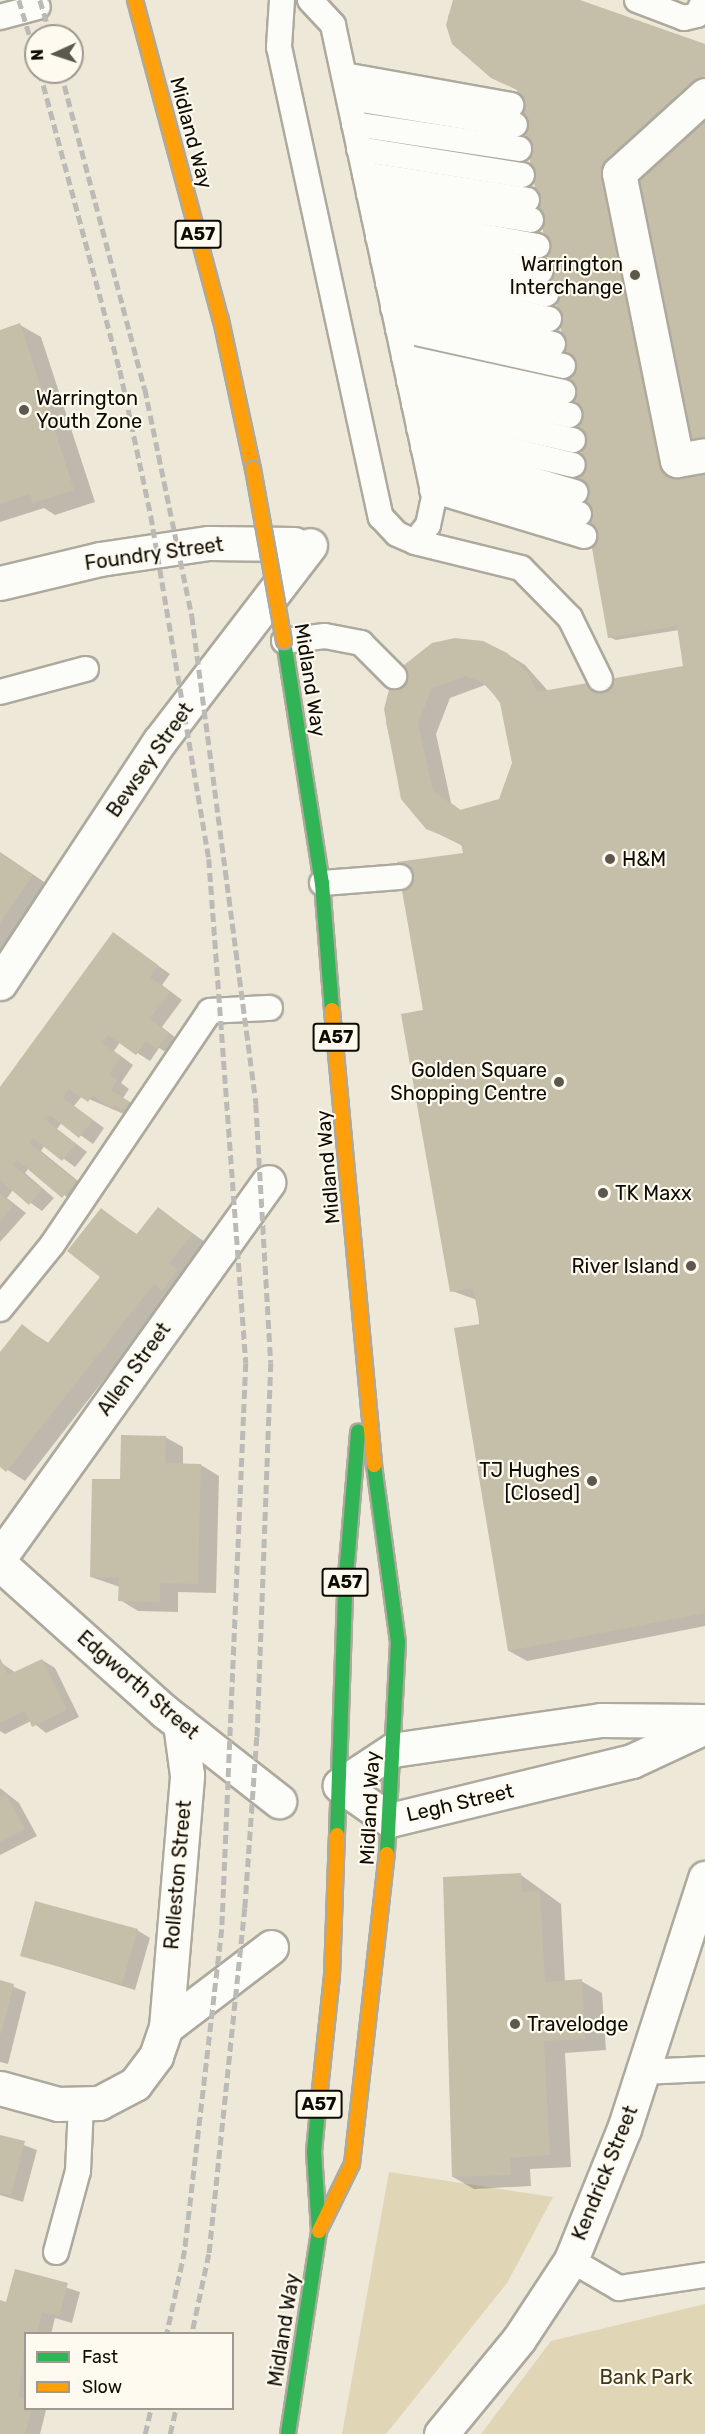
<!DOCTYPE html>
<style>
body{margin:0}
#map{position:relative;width:705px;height:2434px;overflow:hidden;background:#eee8d8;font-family:Rubik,sans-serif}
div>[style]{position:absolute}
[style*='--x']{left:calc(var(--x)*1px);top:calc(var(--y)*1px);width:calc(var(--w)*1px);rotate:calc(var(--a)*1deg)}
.green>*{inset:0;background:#e0d5b5}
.shadow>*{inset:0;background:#0003}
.building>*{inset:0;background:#c5bea9}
.roads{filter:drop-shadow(2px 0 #ada99d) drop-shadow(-2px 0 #ada99d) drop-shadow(0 2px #ada99d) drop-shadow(0 -2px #ada99d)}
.lane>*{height:24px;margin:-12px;padding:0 12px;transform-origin:12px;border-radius:12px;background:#fcfcf9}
.street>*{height:33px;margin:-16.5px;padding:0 16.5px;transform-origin:16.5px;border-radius:16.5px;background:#fcfcf9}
.fast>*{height:14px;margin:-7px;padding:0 7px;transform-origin:7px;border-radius:7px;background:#30b455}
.slow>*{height:14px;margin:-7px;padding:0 7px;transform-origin:7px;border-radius:7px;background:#ff9f0a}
.rail>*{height:4.5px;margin-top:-2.25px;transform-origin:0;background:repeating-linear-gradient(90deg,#bcbab6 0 9px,transparent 0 13.5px)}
.bridges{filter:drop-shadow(2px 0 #ada99d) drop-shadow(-2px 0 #ada99d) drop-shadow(0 2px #ada99d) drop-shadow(0 -2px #ada99d)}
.slow-bridge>*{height:14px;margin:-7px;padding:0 7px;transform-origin:7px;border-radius:7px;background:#ff9f0a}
.dots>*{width:16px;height:16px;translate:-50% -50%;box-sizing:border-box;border:3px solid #fefaef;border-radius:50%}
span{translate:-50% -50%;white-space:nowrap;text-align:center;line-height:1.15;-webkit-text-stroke:4.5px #fefaef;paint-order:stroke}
.shield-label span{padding:2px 4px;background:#fefaef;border:2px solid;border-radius:4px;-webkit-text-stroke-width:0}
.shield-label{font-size:18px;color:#0e0b03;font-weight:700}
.street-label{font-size:20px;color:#0e0b03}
.poi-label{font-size:20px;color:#0e0b03}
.right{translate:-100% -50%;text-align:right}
.left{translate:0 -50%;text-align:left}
.park-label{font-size:20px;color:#413717}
.legend{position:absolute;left:24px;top:2332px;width:210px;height:78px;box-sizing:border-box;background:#fefaef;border:2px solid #9e9a91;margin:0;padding:8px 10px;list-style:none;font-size:18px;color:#0e0b03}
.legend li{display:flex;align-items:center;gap:12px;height:30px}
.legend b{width:30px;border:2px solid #9e9a91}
.north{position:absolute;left:24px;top:24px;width:60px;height:60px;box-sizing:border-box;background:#fefaef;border:2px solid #9e9a91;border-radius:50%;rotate:267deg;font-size:16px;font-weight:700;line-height:24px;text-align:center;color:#0e0b03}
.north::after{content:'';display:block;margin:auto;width:21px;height:27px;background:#5c584e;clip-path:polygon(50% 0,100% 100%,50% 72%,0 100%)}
</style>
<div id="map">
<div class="green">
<div style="clip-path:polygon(389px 2172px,553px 2197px,507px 2283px,386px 2434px,342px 2434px)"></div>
<div style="clip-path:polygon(705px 2304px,705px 2434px,481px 2434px,551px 2341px)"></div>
</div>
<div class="shadow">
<div style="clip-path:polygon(evenodd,458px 0,574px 0,705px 47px,705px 1626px,527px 1661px,509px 1651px,477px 1300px,452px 1291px,424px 1011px,464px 854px,463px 846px,427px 828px,403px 798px,386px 722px,391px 687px,416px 656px,455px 640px,507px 654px,525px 665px,549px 692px,685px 668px,679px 630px,616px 640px,609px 637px,585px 449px,519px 89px,462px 53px,450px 35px,448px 16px,458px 0,485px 685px,501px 702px,514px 763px,500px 800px,462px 811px,451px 803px,436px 734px,450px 698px,485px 685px)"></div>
<div style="clip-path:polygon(20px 325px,41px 337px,95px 502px,55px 515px,44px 508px,0 522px,0 331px)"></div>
<div style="clip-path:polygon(0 852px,53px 888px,0 966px)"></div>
<div style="clip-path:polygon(113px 934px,170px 974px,162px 985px,182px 1000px,162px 1027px,181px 1042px,171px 1055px,159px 1048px,150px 1061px,120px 1042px,114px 1051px,133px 1065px,121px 1083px,129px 1089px,123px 1098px,142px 1110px,126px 1115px,82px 1096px,74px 1106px,104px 1128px,93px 1144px,62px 1122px,57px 1129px,87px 1152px,75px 1167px,45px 1145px,41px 1151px,88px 1189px,76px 1204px,29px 1168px,25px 1173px,54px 1198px,42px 1211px,13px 1190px,7px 1198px,26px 1213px,0 1242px,0 1089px)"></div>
<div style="clip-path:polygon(159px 1209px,209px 1245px,25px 1481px,0 1465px,0 1354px,22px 1326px,50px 1344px,102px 1277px,102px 1210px,138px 1235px)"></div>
<div style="clip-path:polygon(165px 1437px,183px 1447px,183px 1465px,201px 1465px,219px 1476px,216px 1593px,178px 1592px,178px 1612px,138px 1611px,120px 1600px,120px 1587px,91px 1577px,122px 1481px)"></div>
<div style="clip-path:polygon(42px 1660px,55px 1668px,79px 1717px,46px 1733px,31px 1721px,5px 1734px,0 1731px,0 1662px,16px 1673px)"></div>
<div style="clip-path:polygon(0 1788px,19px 1803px,37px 1836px,0 1855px)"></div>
<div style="clip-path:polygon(521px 1875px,561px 1904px,565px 1982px,581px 1981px,602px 1993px,606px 2050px,565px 2053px,571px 2167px,530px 2169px,531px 2186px,474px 2189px,453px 2177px)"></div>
<div style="clip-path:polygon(137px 1930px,150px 1938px,135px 1990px,21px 1955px)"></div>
<div style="clip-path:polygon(0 1981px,26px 1992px,8px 2064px,0 2062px)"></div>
<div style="clip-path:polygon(0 2136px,37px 2150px,23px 2202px,0 2195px)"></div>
<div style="clip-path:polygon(16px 2271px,80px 2292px,72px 2323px,55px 2318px,51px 2334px,26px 2334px,26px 2408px,46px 2410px,40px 2434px,0 2434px,0 2302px,7px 2304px)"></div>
</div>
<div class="building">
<div style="clip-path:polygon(evenodd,453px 0,580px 0,705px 44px,705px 1613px,508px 1651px,454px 1328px,480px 1324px,473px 1288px,450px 1292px,401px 1014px,423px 1010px,397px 862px,463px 853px,461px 843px,426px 829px,401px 799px,384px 709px,390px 686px,404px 665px,432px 643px,455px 638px,483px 641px,507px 653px,527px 672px,537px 692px,683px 666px,677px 626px,608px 638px,577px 464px,583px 449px,517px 90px,491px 78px,452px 44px,446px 25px,453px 0,466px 676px,486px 684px,500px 703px,512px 763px,499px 799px,460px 810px,433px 791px,418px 723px,432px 688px,466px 676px)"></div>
<div style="clip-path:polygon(20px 323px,74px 490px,33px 503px,30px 494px,0 504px,0 330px)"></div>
<div style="clip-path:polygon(0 853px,33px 875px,0 923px)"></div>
<div style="clip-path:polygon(113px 932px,158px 965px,150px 977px,170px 992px,150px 1019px,169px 1033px,157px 1049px,146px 1041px,136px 1055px,108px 1035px,102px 1043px,121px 1056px,109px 1075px,117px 1080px,111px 1090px,130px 1102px,124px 1110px,115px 1105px,112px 1109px,93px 1095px,88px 1102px,69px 1089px,63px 1098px,93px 1120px,79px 1138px,50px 1115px,46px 1120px,76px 1144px,62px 1161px,33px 1138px,29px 1143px,76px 1181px,62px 1198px,17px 1160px,13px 1165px,42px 1189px,29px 1205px,0 1180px,0 1087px)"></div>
<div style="clip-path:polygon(0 1193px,14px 1205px,0 1221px)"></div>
<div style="clip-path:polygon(158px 1207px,193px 1234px,169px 1263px,178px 1270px,162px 1291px,154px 1284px,6px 1472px,0 1467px,0 1352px,22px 1324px,47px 1344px,100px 1277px,67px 1251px,101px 1208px,136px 1235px)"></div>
<div style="clip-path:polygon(121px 1435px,166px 1436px,165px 1463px,201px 1464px,198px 1584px,160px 1583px,160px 1602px,118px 1601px,119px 1578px,90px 1577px,92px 1479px,120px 1479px)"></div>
<div style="clip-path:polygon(0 1658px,8px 1675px,42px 1659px,67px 1710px,32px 1727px,25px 1711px,0 1723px)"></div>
<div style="clip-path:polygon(6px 1794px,25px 1829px,0 1842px,0 1797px)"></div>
<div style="clip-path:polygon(521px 1873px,522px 1892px,540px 1891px,545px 1982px,582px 1979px,585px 2039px,544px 2041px,550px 2155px,510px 2158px,511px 2175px,452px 2177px,443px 1877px)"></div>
<div style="clip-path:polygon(35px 1901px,138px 1929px,122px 1984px,20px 1956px)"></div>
<div style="clip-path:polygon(0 1980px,14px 1984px,1px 2034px,0 2034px)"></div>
<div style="clip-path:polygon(0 2135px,25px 2141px,11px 2195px,0 2193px)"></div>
<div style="clip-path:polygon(15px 2269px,68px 2283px,59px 2316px,42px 2312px,37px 2334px,26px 2334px,19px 2397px,26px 2399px,26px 2408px,32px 2408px,25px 2434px,0 2434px,0 2300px,6px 2302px)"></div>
</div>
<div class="roads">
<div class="lane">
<div style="--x:282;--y:0;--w:47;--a:93.7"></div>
<div style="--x:279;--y:47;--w:481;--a:77.8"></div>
<div style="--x:381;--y:517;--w:23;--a:47"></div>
<div style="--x:397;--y:534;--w:20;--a:24"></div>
<div style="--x:415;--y:542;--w:109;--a:13.8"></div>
<div style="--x:521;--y:568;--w:70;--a:45.6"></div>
<div style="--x:570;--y:618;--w:68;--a:63.8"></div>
<div style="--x:310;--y:0;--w:34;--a:47"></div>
<div style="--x:333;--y:25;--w:483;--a:77.9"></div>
<div style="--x:434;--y:497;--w:29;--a:102"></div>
<div style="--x:428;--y:525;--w:21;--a:127"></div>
<div style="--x:637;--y:0;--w:50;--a:21"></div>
<div style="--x:684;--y:18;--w:13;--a:-13"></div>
<div style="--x:697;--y:15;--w:17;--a:-65"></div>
<div style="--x:0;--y:17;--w:39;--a:-15"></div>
<div style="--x:344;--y:75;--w:170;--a:10.2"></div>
<div style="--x:349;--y:98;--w:168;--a:9.2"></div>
<div style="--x:354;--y:124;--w:167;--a:8.6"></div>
<div style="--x:359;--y:149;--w:165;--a:9.1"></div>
<div style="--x:365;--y:174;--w:164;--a:9.1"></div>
<div style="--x:369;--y:194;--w:164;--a:9.1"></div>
<div style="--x:374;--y:216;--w:166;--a:10.4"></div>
<div style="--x:378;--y:237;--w:166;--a:11.9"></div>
<div style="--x:383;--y:259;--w:167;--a:12.1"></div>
<div style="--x:388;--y:283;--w:165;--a:12.6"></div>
<div style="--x:393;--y:308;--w:164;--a:12.7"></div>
<div style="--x:398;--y:329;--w:169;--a:12.6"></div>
<div style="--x:404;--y:357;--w:163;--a:12.4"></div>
<div style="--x:409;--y:381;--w:164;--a:12"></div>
<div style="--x:414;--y:404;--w:163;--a:12.8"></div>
<div style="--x:419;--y:428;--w:158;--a:13.5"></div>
<div style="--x:423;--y:447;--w:159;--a:16.5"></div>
<div style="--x:429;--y:471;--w:156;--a:16"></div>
<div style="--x:432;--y:490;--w:159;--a:16.8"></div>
<div style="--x:284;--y:641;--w:41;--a:-7"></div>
<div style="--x:325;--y:636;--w:37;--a:11"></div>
<div style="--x:361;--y:643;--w:47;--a:45"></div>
<div style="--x:0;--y:692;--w:89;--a:-15"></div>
<div style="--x:322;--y:883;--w:78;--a:-4.4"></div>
<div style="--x:0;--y:1309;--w:82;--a:-50.9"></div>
<div style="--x:52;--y:1245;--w:282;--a:-56"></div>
<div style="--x:210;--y:1011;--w:60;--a:-2.9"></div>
<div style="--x:644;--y:2072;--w:61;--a:-2.8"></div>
<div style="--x:56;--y:2252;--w:84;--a:-74.8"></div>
<div style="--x:78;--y:2171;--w:66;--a:-87.4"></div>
<div style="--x:571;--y:2260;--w:56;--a:30.3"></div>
<div style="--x:619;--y:2288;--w:87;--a:-8.6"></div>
</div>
<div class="street">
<div style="--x:705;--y:95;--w:116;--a:137.8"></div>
<div style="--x:619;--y:173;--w:293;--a:78.6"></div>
<div style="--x:677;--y:460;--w:28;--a:-10"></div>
<div style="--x:0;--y:583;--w:103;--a:-13.5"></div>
<div style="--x:100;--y:559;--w:110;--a:-8.4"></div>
<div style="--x:209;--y:543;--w:85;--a:0.7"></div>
<div style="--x:0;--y:983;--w:289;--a:-56.6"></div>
<div style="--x:159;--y:742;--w:248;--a:-52.5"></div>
<div style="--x:0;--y:1557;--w:461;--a:-54.4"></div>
<div style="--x:0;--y:1564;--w:222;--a:41.9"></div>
<div style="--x:165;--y:1712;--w:145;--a:38"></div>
<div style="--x:705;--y:1721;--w:104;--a:-179.4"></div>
<div style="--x:601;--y:1720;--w:210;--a:171.8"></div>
<div style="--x:393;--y:1750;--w:64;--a:146.6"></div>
<div style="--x:340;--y:1785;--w:61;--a:35"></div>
<div style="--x:390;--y:1820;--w:249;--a:-13.7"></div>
<div style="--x:632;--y:1761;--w:81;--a:-25"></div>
<div style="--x:166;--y:2027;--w:132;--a:-37.3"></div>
<div style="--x:0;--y:2088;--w:60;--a:15.4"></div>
<div style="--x:58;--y:2104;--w:41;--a:-1.4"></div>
<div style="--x:99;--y:2103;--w:41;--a:-27.8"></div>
<div style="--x:135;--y:2084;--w:35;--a:-53"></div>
<div style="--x:156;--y:2056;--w:31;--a:-71"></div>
<div style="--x:166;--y:2027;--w:253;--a:-85.2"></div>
<div style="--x:187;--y:1775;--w:52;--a:-97.7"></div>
<div style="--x:441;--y:2434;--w:123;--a:-50.6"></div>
<div style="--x:519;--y:2339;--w:95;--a:-56.6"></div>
<div style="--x:571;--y:2260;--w:141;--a:-68"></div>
<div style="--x:624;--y:2129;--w:264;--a:-72.1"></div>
</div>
<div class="fast">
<div style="--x:284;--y:641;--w:245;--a:81.1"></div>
<div style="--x:322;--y:883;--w:127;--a:85.5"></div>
<div style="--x:374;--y:1465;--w:179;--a:82.3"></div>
<div style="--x:398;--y:1642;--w:212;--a:93"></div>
<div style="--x:337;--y:1835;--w:247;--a:-88.1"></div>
<div style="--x:345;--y:1588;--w:157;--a:-85.2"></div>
<div style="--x:288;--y:2434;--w:205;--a:-81.3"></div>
<div style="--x:319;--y:2231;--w:79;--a:-93.6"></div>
<div style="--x:314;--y:2152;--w:53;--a:-84.6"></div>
</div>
<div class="slow">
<div style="--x:135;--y:0;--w:331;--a:75"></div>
<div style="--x:221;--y:320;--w:152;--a:77.9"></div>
<div style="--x:332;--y:1010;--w:457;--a:84.7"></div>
<div style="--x:319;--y:2099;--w:124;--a:-84"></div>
<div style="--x:332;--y:1976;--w:141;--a:-88"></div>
<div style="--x:319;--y:2231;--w:75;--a:-63.8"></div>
<div style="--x:352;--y:2164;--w:312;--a:-83.6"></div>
</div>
</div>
<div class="rail">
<div style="--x:19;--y:0;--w:59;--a:73.4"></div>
<div style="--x:40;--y:0;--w:38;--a:73"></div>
<div style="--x:40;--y:72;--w:309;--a:75"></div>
<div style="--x:120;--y:370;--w:149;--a:78"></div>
<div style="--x:151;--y:516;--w:348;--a:80.4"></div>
<div style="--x:209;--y:859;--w:505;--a:85.8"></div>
<div style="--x:246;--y:1363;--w:567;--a:92.43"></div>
<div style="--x:222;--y:1929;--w:323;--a:96.6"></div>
<div style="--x:185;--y:2250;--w:86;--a:102.1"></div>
<div style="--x:61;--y:72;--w:328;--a:75.2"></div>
<div style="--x:145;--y:389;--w:232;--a:78.3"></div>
<div style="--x:192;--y:616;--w:492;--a:82.5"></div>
<div style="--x:256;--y:1104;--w:259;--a:86.7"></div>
<div style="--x:271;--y:1363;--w:374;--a:92.1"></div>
<div style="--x:257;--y:1737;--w:171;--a:94"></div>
<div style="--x:245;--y:1908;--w:348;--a:95.9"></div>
<div style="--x:209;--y:2254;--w:82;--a:102"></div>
<div style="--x:145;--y:2434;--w:27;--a:-77"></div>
<div style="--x:170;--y:2434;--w:27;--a:-77"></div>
</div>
<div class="bridges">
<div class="slow-bridge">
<div style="--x:253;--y:469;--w:175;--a:79.8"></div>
</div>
</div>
<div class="dots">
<div style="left:635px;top:275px;background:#5c584e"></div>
<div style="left:24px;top:410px;background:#5c584e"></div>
<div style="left:610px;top:859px;background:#5c584e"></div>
<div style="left:559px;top:1082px;background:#5c584e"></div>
<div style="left:603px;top:1193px;background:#5c584e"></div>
<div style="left:691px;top:1266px;background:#5c584e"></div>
<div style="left:592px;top:1481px;background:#5c584e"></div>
<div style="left:515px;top:2024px;background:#5c584e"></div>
</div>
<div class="shield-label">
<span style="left:198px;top:234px">A57</span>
<span style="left:336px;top:1037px">A57</span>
<span style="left:345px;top:1582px">A57</span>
<span style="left:319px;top:2104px">A57</span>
</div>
<div class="street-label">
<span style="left:191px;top:133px;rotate:75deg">Midland Way</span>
<span style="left:154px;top:554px;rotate:-8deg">Foundry Street</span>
<span style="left:310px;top:680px;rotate:81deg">Midland Way</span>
<span style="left:150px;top:760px;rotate:-55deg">Bewsey Street</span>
<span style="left:328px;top:1167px;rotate:-95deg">Midland Way</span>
<span style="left:134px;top:1369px;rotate:-54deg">Allen Street</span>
<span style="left:138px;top:1685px;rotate:41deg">Edgworth Street</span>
<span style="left:460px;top:1803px;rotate:-13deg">Legh Street</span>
<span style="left:370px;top:1808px;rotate:-87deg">Midland Way</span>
<span style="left:178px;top:1875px;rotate:-85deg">Rolleston Street</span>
<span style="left:605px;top:2173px;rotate:-68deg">Kendrick Street</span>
<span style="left:284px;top:2330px;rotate:-81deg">Midland Way</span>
</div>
<div class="poi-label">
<span class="right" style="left:623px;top:276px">Warrington<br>Interchange</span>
<span class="left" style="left:36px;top:410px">Warrington<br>Youth Zone</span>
<span class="left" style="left:622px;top:859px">H&amp;M</span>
<span class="right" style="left:547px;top:1082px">Golden Square<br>Shopping Centre</span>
<span class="left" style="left:615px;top:1193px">TK Maxx</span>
<span class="right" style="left:679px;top:1266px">River Island</span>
<span class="right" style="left:580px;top:1482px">TJ Hughes<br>[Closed]</span>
<span class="left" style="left:527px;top:2024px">Travelodge</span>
</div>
<div class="park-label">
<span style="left:646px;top:2377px">Bank Park</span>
</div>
<ul class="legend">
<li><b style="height:8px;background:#30b455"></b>Fast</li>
<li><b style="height:8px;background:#ff9f0a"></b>Slow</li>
</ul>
<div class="north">N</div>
</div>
